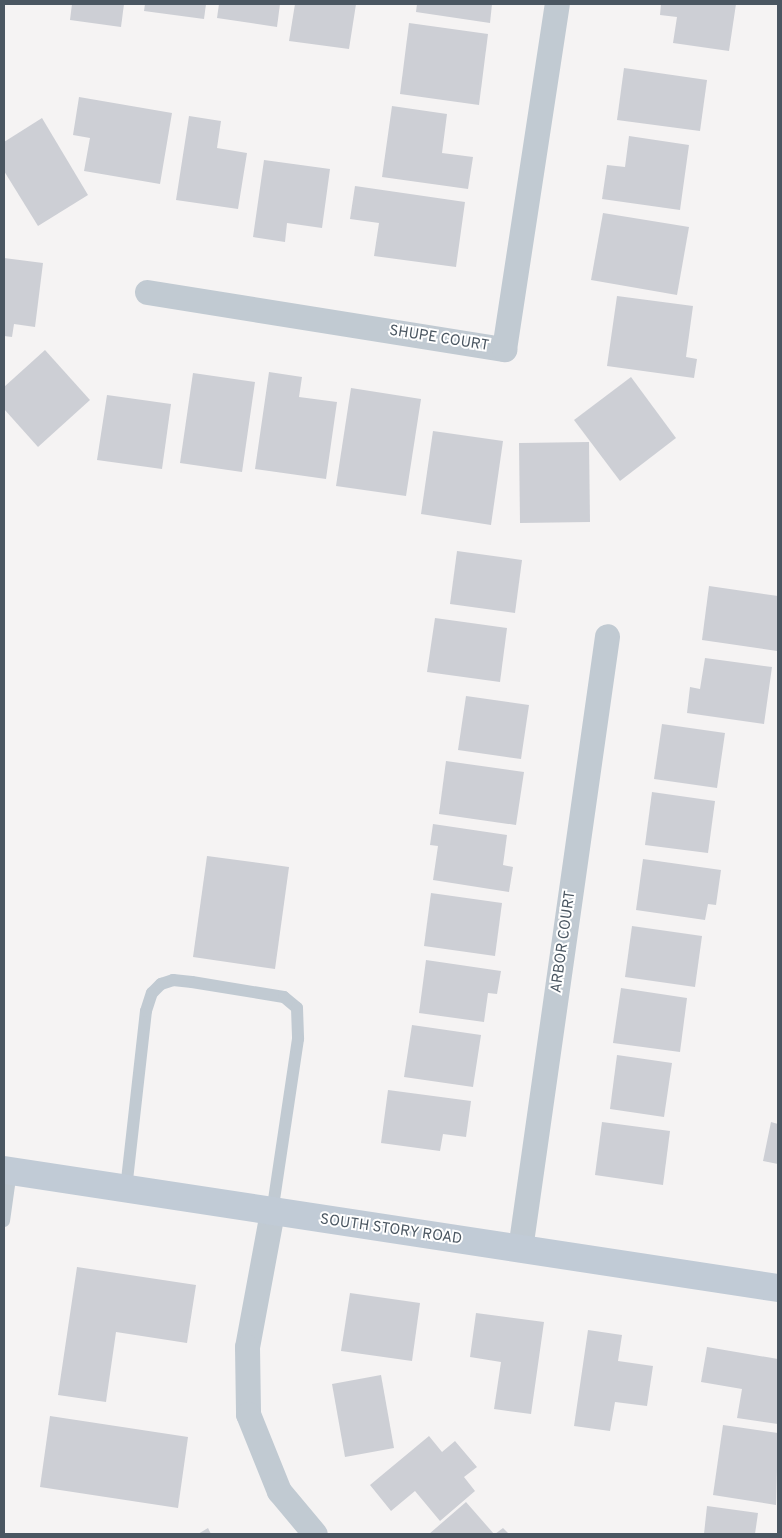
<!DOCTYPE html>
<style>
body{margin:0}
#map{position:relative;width:782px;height:1538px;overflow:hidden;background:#f5f3f3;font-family:Overpass,sans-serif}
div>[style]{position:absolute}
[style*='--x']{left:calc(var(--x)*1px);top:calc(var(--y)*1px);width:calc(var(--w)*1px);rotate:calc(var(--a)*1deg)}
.building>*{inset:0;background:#cdcfd5}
.service>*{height:12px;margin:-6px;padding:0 6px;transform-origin:6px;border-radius:6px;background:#c1cad2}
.minor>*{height:25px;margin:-12.5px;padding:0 12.5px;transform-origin:12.5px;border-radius:12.5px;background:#c1cad2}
.secondary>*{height:28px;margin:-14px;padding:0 14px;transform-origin:14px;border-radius:14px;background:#c1cbd6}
span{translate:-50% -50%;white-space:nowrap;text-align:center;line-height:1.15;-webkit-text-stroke:4px #fff;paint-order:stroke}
.street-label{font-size:15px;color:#4a5661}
.frame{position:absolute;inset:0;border:5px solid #4a5661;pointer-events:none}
</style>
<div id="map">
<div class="building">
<div style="clip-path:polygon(72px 4px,124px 4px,121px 27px,70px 20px)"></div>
<div style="clip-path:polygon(145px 4px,206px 4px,204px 19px,144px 11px)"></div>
<div style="clip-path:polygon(219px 4px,280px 4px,277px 27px,217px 18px)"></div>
<div style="clip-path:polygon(295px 4px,356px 4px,349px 49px,289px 41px)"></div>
<div style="clip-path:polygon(417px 4px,492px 4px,490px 23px,416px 12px)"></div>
<div style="clip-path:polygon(661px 4px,736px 4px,729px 51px,673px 43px,677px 17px,660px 15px)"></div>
<div style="clip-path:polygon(409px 23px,488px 34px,479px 105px,400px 94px)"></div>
<div style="clip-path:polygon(624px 68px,707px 80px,700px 131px,617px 120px)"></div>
<div style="clip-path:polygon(79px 97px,172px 113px,160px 184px,84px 171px,90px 138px,73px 135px)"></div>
<div style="clip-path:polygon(392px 106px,447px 114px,442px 153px,473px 157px,468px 189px,382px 177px)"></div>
<div style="clip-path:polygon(189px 116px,221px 121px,217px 148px,247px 153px,238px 209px,176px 200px)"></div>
<div style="clip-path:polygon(42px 118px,88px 195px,38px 226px,4px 171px,4px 142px)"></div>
<div style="clip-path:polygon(629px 136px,689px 145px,680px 210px,602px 199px,607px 165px,625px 167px)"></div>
<div style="clip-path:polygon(264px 160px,330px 169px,322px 228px,287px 223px,285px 242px,253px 237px)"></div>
<div style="clip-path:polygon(355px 186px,465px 202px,456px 267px,374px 256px,379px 223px,350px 219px)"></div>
<div style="clip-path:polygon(603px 213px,689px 227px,677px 295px,591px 280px)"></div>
<div style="clip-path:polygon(4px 258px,43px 263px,35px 327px,14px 324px,12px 337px,4px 336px)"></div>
<div style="clip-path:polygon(617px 296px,693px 306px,686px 357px,697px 359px,694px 378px,607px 366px)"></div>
<div style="clip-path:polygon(45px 350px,90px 400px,38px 447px,4px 409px,4px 387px)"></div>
<div style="clip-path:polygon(269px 372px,302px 377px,299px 397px,337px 402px,326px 479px,255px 469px)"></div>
<div style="clip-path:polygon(193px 373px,255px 382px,242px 472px,180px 463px)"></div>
<div style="clip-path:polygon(631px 377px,676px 438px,620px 481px,574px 420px)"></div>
<div style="clip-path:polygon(351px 388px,421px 399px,406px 496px,336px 486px)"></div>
<div style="clip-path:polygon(107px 395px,171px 404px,162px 469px,97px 460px)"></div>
<div style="clip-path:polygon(433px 431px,503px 441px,491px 525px,421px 514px)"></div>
<div style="clip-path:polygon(589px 442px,590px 522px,520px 523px,519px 443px)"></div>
<div style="clip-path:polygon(457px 551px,522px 560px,515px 613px,450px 604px)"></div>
<div style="clip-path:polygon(709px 586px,778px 596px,777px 651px,702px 640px)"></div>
<div style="clip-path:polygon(435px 618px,507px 628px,500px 682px,427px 672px)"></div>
<div style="clip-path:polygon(705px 658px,772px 667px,764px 724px,687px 713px,690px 687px,700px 689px)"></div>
<div style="clip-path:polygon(466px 696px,529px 705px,521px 759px,458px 750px)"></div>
<div style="clip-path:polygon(662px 724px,725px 733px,717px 788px,654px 779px)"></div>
<div style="clip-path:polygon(446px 761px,524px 772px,516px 825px,439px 814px)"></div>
<div style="clip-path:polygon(652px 792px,715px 801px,708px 853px,645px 845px)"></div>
<div style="clip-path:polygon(433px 824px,507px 835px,503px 865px,513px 867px,509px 892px,433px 880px,438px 846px,430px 845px)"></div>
<div style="clip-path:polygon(207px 856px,289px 867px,275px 969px,193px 957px)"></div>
<div style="clip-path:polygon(643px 859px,721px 870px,716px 905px,708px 904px,705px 920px,636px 910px)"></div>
<div style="clip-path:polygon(431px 893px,502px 903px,495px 956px,424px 946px)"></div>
<div style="clip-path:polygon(632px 926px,702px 936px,695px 987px,625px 977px)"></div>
<div style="clip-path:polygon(426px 960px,501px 971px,497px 994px,488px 993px,484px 1022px,419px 1013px)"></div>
<div style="clip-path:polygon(621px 988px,687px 998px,680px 1052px,613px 1043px)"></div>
<div style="clip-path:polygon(412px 1025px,481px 1035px,473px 1087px,404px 1077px)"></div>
<div style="clip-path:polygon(617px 1055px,672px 1063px,664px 1117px,610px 1109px)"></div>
<div style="clip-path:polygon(388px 1090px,471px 1101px,466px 1137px,443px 1134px,440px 1151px,381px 1143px)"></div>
<div style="clip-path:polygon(602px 1122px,670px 1131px,663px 1185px,595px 1175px)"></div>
<div style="clip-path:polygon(771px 1122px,778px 1124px,778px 1164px,763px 1161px)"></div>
<div style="clip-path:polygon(77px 1267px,196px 1285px,187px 1343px,116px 1332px,106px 1402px,58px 1395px)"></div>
<div style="clip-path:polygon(350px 1293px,420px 1303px,412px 1361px,341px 1351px)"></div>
<div style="clip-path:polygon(476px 1313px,544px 1322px,531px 1414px,494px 1409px,501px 1362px,470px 1357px)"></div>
<div style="clip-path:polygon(588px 1330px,622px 1335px,618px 1361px,653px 1366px,647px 1406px,615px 1402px,610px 1431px,574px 1426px)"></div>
<div style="clip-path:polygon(707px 1347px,778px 1359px,778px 1424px,737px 1418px,742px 1389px,701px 1382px)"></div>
<div style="clip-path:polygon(381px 1375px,394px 1448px,345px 1457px,332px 1384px)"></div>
<div style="clip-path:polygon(50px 1416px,188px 1437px,178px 1508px,40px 1487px)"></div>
<div style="clip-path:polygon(723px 1425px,778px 1433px,776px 1505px,713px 1495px)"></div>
<div style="clip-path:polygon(429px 1436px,442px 1452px,455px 1441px,477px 1467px,464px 1477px,475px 1491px,440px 1521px,415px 1491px,391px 1511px,370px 1485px)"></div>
<div style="clip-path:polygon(466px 1502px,494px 1534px,429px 1534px)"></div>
<div style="clip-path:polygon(707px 1506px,758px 1513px,755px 1534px,704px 1534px)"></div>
<div style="clip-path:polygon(208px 1528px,211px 1534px,198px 1534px)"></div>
<div style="clip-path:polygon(503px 1528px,509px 1534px,495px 1534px)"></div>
</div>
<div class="service">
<div style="--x:126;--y:1189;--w:179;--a:-83.6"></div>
<div style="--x:146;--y:1011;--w:19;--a:-72"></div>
<div style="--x:152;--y:993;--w:13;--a:-45"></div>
<div style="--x:161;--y:984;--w:13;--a:-18"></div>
<div style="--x:173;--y:980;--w:19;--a:6"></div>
<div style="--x:192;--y:982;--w:93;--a:9.3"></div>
<div style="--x:284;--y:997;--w:17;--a:40"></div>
<div style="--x:297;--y:1008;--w:31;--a:88"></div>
<div style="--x:298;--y:1039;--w:175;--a:98.5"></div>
<div style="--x:4;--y:1221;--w:50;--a:-82"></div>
</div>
<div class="minor">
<div style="--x:147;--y:292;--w:362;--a:9.1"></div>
<div style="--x:504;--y:349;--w:349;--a:-81.3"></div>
<div style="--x:272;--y:1212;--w:137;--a:100.5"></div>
<div style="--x:247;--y:1347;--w:67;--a:89.1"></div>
<div style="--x:248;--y:1414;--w:83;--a:68.1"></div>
<div style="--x:279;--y:1491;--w:56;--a:50.1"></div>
<div style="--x:520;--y:1249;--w:619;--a:-81.92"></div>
</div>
<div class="secondary">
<div style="--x:4;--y:1170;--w:783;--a:8.67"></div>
</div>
<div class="street-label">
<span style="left:439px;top:339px;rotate:9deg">SHUPE COURT</span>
<span style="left:564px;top:942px;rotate:-82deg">ARBOR COURT</span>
<span style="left:391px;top:1230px;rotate:8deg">SOUTH STORY ROAD</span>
</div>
<div class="frame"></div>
</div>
